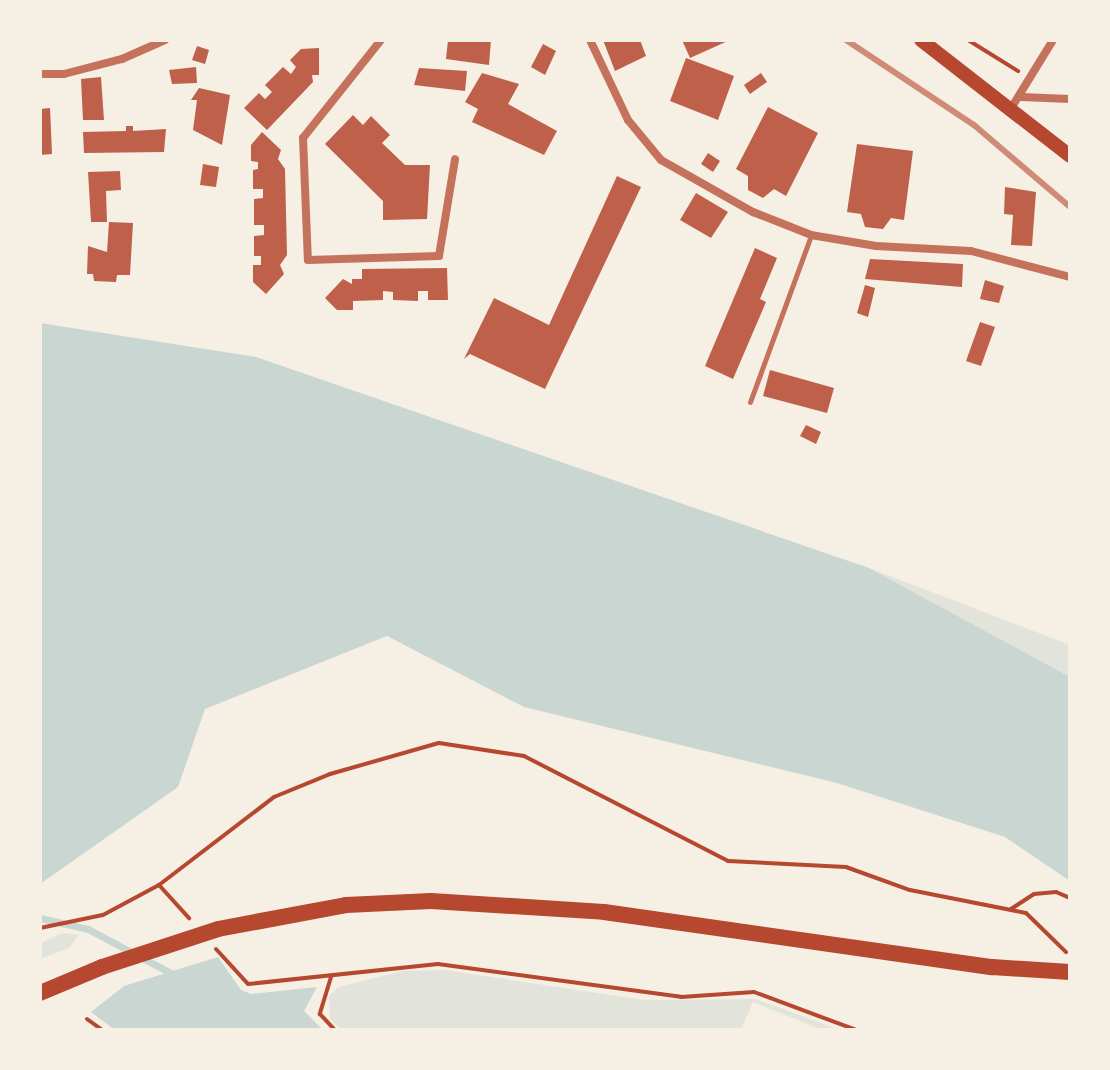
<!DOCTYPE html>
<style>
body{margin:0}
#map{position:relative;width:1110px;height:1070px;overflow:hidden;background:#f6efe4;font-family:"Asap Condensed",sans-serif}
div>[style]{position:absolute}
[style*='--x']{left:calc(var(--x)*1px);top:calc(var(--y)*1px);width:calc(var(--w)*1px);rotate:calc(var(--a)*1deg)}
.green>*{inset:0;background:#e2e4dc}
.water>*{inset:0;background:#c9d6d2}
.stream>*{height:7px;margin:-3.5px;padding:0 3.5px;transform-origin:3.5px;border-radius:3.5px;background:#c9d6d2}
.building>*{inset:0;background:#bf614a}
.path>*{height:4px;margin:-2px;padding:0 2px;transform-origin:2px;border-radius:2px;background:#b5482f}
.service>*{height:5px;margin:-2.5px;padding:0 2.5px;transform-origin:2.5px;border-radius:2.5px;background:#c5725c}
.minor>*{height:8px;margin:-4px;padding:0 4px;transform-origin:4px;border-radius:4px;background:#c5725c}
.secondary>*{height:14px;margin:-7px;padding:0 7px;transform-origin:7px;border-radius:7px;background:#b5482f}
.primary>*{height:16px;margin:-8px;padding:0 8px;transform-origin:8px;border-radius:8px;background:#b5482f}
.rail>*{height:6px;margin:-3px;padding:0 3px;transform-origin:3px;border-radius:3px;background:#cf8b77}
span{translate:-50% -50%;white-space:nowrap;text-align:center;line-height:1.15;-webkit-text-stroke:8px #f6efe4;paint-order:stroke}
.frame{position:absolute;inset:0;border:42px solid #f6efe4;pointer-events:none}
</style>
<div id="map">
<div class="green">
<div style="clip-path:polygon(869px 568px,1070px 645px,1070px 677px)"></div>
<div style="clip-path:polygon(63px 933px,79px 935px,69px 948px,40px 959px,40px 943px)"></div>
<div style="clip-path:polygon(445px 970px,644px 1000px,756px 999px,840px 1030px,822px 1030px,753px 1002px,741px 1030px,341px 1030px,330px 1019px,329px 996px,338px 987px,402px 971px)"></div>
</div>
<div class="water">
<div style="clip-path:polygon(40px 323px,256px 357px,869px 568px,1070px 677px,1070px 881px,1005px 837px,837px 783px,524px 707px,387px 636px,205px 709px,178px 787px,40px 884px)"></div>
<div style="clip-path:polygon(218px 957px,241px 990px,251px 994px,317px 987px,304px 1011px,323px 1030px,115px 1030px,91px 1012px,124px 986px)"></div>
</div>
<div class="stream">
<div style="--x:40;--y:918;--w:49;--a:12.9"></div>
<div style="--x:88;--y:929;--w:104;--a:28"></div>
</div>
<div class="building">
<div style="clip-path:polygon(448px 40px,491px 40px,489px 65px,446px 59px)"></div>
<div style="clip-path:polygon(603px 40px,640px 40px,646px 56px,615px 71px)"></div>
<div style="clip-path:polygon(682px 40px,730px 40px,690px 58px)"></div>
<div style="clip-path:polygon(543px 44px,556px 51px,545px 75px,531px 67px)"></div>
<div style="clip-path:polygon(197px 46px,209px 50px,205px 64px,192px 60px)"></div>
<div style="clip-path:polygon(319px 48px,319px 75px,312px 75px,313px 82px,267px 130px,244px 108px,259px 93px,265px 99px,272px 92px,265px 85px,283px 67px,291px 74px,296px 67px,290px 60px,301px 49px)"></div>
<div style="clip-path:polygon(686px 58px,734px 76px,718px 120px,670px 101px)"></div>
<div style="clip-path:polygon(196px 67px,197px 83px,172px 84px,169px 70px)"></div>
<div style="clip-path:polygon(419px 68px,467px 71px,465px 91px,414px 85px)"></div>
<div style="clip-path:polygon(482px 73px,519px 84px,508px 104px,557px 131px,544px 155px,472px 122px,478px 109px,465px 102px)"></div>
<div style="clip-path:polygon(761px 73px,767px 82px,750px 94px,744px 85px)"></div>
<div style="clip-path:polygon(101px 77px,104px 120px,83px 120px,81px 79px)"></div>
<div style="clip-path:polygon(199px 88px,230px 95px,222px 145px,193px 130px,197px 100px,191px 100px)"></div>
<div style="clip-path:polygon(768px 107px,818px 133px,786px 196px,774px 189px,763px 198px,748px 190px,748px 176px,736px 169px)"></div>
<div style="clip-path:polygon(50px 108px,52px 154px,40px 155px,40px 109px)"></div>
<div style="clip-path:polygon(353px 115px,363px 125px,371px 116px,390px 135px,382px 143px,405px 165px,430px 165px,427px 219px,383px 220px,383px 201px,325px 144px)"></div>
<div style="clip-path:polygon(126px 126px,133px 126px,133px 131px,166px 129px,164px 152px,84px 153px,83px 132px,126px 131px)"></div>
<div style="clip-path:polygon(262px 132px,281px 150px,278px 159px,285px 169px,287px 255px,280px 265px,284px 274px,266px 294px,253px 282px,253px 265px,261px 265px,261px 256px,254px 256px,254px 236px,264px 235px,264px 225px,254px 225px,254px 199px,263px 198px,263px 189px,253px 189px,253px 170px,258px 169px,258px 162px,251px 161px,251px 145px)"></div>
<div style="clip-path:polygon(857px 144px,913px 151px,904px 220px,891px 218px,883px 229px,865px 227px,861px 214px,847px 212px)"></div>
<div style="clip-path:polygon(708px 153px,720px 161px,713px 172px,701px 164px)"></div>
<div style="clip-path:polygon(203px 164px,219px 167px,216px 187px,200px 185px)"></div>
<div style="clip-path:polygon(120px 171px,121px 190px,106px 191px,107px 222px,91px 222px,88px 172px)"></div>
<div style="clip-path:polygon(617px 176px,641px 187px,545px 389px,470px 354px,464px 359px,494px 298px,549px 325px)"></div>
<div style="clip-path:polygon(1005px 187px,1036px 192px,1032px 246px,1011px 245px,1013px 215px,1004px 214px)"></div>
<div style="clip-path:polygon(696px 193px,728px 212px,711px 238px,680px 220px)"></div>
<div style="clip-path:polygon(109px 222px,133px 223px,130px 275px,117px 275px,116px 282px,94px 281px,93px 274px,87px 274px,88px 246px,107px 252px)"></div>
<div style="clip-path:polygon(755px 248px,777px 258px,760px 299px,766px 302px,733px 379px,705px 366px)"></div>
<div style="clip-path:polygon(870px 259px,963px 264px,962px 287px,865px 279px)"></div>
<div style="clip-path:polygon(447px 268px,448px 300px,428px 300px,428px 291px,418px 291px,418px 301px,393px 300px,393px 292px,383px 291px,383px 300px,353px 301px,353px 310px,337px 310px,325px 298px,343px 279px,352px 284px,352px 279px,362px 279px,362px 269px)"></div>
<div style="clip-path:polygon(985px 280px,1004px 286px,999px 303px,980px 299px)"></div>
<div style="clip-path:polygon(865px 285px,875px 288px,868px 317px,857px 313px)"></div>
<div style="clip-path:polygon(980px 322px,995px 327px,981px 366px,966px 361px)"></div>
<div style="clip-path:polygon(770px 370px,834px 388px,827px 413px,763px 396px)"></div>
<div style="clip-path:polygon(806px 425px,821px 432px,816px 444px,800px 436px)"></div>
</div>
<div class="path">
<div style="--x:968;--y:40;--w:59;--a:31.8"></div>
<div style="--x:159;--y:885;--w:45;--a:47.7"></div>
<div style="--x:1011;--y:909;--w:27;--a:-33"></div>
<div style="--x:1034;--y:894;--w:22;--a:-5"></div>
<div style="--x:1056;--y:892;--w:15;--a:23"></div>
<div style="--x:40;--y:928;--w:64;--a:-11.7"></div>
<div style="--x:103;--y:915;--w:64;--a:-28.2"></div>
<div style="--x:159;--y:885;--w:145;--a:-37.4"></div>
<div style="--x:274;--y:797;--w:61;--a:-22.3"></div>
<div style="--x:330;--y:774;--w:113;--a:-15.9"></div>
<div style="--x:439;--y:743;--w:86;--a:8.7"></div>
<div style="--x:524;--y:756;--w:229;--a:27.2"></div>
<div style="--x:728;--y:861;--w:118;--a:2.9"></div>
<div style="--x:846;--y:867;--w:68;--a:19.8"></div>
<div style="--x:910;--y:890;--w:118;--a:11.2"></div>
<div style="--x:1026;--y:913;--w:56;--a:44.3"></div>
<div style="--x:216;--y:949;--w:47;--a:47.6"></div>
<div style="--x:248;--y:984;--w:191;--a:-6"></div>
<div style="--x:438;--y:964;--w:245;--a:7.7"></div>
<div style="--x:681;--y:997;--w:73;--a:-3.9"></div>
<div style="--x:754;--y:992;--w:109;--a:20.4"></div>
<div style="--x:331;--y:977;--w:39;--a:107"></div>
<div style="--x:320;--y:1014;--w:22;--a:47"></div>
<div style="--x:87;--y:1019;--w:19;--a:36"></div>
</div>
<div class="service">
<div style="--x:750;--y:402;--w:178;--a:-69.9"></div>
</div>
<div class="minor">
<div style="--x:381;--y:40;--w:125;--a:128.5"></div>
<div style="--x:303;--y:138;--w:122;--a:87.7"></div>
<div style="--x:308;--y:260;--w:131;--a:-1.7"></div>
<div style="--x:439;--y:256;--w:98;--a:-80.6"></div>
<div style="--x:590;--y:40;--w:89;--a:64.6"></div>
<div style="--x:628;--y:120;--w:52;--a:50.5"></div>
<div style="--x:661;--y:160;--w:106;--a:29.5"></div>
<div style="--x:753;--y:212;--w:62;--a:21.6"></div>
<div style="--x:811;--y:235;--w:66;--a:9.6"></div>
<div style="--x:876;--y:246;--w:95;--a:3"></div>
<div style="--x:971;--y:251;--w:102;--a:14.7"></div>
<div style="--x:40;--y:74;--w:24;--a:0"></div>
<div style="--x:64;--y:74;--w:60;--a:-14.5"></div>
<div style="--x:122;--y:59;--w:47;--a:-23.8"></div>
<div style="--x:1021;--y:97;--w:49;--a:2.3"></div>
<div style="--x:1010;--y:110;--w:82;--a:-58.4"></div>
</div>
<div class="secondary">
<div style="--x:921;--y:40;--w:189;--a:37.9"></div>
</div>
<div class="primary">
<div style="--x:40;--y:993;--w:67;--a:-22.8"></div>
<div style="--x:102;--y:967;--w:122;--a:-18.1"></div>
<div style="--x:218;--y:929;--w:130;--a:-10.6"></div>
<div style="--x:346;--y:905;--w:85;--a:-2.7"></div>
<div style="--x:431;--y:901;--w:173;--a:3.6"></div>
<div style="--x:604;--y:912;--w:392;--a:8.1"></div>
<div style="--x:992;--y:967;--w:78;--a:3.7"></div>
</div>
<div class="rail">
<div style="--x:846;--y:40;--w:154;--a:33.6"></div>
<div style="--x:974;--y:125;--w:126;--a:40.5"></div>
</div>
<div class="frame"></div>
</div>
